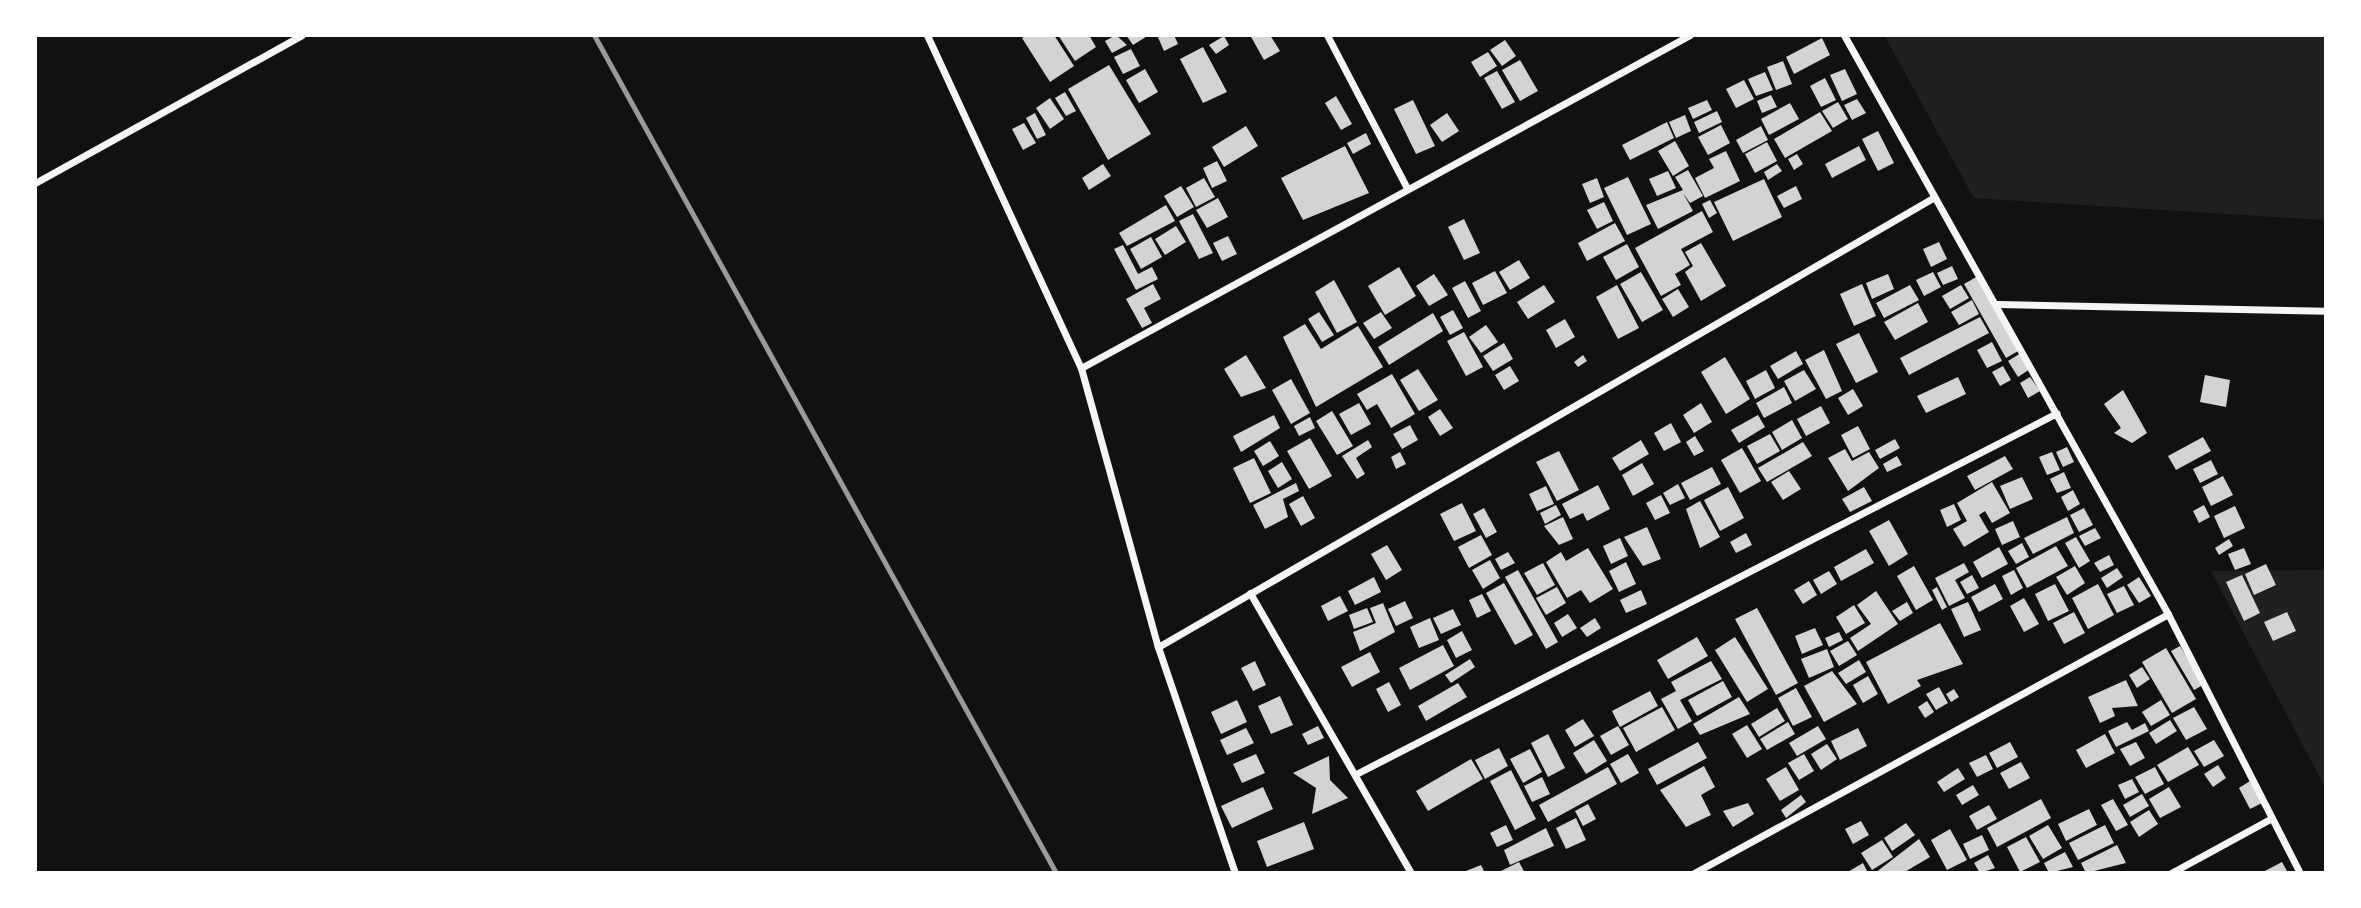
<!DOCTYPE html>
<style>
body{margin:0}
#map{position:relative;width:2361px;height:908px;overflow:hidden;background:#111;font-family:"PT Sans",sans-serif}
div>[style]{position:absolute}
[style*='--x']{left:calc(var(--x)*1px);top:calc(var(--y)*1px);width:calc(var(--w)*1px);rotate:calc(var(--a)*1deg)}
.green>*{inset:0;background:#202020}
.building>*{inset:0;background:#d3d3d3}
.minor>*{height:7px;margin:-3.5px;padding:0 3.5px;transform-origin:3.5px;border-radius:3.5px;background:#f5f5f5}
.rail>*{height:5px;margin:-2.5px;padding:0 2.5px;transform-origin:2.5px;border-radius:2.5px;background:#9a9a9a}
span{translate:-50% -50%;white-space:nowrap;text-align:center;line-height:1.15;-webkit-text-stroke:5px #fff;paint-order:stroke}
.frame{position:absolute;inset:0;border:37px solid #fff;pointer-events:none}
</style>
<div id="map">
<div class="green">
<div style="clip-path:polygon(1884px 35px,2326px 35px,2326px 220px,1974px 198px)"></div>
<div style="clip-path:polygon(2326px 570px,2326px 789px,2211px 571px)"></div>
</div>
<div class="building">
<div style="clip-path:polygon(1027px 35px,1054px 35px,1074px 66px,1050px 82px,1022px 38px)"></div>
<div style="clip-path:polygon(1058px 35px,1089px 35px,1096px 47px,1075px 61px)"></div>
<div style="clip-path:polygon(1116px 35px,1127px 45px,1112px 53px,1105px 41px)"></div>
<div style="clip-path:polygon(1126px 35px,1149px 35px,1133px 45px)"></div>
<div style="clip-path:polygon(1157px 35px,1174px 35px,1178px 44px,1164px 51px)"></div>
<div style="clip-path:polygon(1250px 35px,1270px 35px,1280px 51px,1264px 60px)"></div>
<div style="clip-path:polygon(1224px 36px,1229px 45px,1216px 54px,1209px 45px)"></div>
<div style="clip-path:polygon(1822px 38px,1830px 55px,1794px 74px,1786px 57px)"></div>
<div style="clip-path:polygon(1505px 40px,1516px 56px,1502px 66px,1490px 50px)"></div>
<div style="clip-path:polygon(1203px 47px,1227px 92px,1203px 103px,1180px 59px)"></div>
<div style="clip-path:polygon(1131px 49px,1140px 66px,1123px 74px,1114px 57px)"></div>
<div style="clip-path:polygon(1488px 52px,1497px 66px,1480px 77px,1471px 62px)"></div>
<div style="clip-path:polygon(1520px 60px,1538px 91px,1520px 101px,1502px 70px)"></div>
<div style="clip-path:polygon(1783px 61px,1792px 84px,1776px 90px,1767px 67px)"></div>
<div style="clip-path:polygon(1109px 65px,1151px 134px,1108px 160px,1068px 89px)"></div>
<div style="clip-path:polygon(1145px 69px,1158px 92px,1139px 103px,1126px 80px)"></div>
<div style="clip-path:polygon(1845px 69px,1857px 94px,1842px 101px,1830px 75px)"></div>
<div style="clip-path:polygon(1497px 71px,1515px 102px,1502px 109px,1484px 78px)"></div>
<div style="clip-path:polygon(1765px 72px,1773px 90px,1756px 96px,1748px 79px)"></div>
<div style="clip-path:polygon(1825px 78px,1836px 100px,1821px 107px,1810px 86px)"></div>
<div style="clip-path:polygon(1744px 80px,1754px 99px,1736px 108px,1726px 89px)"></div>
<div style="clip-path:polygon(1065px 92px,1076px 111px,1066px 116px,1055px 98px)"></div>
<div style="clip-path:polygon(1771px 95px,1777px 107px,1762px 113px,1757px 101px)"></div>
<div style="clip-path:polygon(1336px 96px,1352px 124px,1341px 130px,1325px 103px)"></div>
<div style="clip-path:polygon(1050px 98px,1064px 119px,1050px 129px,1036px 108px)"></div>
<div style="clip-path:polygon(1857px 99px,1866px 113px,1852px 120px,1844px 105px)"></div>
<div style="clip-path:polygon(1413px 100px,1435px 146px,1416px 154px,1394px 109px)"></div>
<div style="clip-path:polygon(1707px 100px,1712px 110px,1693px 119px,1688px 108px)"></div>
<div style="clip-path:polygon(1838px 102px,1848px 119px,1833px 128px,1822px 111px)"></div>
<div style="clip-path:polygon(1790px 103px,1799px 119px,1769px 135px,1761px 119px)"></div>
<div style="clip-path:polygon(1717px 111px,1722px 122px,1699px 133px,1694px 122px)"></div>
<div style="clip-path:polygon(1820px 112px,1832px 131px,1785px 158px,1774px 139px)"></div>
<div style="clip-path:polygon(1035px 113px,1046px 135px,1037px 139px,1026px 118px)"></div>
<div style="clip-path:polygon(1447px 113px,1459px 131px,1442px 142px,1430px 125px)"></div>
<div style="clip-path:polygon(1685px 115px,1691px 131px,1676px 138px,1669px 122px)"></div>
<div style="clip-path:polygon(1667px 122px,1674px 138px,1630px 160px,1622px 145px)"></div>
<div style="clip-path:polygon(1024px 123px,1036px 143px,1023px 150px,1012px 129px)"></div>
<div style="clip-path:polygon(1721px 125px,1730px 143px,1708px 155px,1698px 137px)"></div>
<div style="clip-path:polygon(1246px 126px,1258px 146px,1224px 167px,1212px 147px)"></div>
<div style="clip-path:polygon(1761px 126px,1768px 140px,1743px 153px,1736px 140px)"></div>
<div style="clip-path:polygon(1878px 131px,1894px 163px,1878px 171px,1862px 139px)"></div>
<div style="clip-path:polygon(1366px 133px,1371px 144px,1353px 154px,1347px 143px)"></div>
<div style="clip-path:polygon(1675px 141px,1689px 166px,1673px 176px,1658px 151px)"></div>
<div style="clip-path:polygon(1767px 142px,1777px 161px,1755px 173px,1745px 154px)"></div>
<div style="clip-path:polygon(1345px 146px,1369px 193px,1303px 220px,1281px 178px)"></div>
<div style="clip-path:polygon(1859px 146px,1866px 160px,1832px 178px,1825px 164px)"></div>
<div style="clip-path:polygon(1726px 151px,1740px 181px,1705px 198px,1695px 178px,1714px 168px,1709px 159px)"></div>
<div style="clip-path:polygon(1797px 154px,1803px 164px,1794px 170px,1788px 159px)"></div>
<div style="clip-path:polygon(1217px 161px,1227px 181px,1212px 188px,1203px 168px)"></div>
<div style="clip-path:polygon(1103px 164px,1111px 176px,1089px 190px,1082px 178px)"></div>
<div style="clip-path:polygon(1777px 164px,1782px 171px,1768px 180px,1764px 172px)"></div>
<div style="clip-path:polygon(1688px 170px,1703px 196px,1690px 203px,1683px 193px,1693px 211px,1658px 229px,1646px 205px,1683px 190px,1675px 177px)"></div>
<div style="clip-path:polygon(1668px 171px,1676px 188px,1657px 196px,1649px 179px)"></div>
<div style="clip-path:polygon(1628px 177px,1651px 224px,1627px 235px,1604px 188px)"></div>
<div style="clip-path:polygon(1204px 178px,1215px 197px,1196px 207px,1186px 188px)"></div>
<div style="clip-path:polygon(1597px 178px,1604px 197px,1590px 203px,1582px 184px)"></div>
<div style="clip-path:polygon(1764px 179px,1782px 217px,1733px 241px,1714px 202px)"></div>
<div style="clip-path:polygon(1181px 186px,1194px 207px,1177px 217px,1164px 196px)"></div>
<div style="clip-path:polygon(1796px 186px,1802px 199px,1784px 208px,1777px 196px)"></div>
<div style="clip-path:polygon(1218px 198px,1228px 217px,1207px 228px,1196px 210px)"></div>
<div style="clip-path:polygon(1710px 200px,1717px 213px,1709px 218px,1702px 204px)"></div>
<div style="clip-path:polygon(1604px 202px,1613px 221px,1597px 229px,1587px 210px)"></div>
<div style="clip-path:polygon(1166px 205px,1175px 221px,1127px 246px,1119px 233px)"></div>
<div style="clip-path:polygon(1702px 211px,1713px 232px,1681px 249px,1690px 265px,1675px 274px,1681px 285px,1661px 296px,1635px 248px)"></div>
<div style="clip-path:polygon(1193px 214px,1213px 253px,1199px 259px,1179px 221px)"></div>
<div style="clip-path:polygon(1464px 219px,1480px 253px,1464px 260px,1448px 227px)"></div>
<div style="clip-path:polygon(1615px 223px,1625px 241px,1587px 261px,1578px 243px)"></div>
<div style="clip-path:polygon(1176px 226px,1186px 242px,1165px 255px,1155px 239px)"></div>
<div style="clip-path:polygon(1228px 236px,1237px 254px,1222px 261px,1213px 243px)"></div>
<div style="clip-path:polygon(1151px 237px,1162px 257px,1141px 269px,1130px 249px)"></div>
<div style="clip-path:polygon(1939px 242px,1947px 259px,1931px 267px,1923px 249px)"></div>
<div style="clip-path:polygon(1701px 243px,1726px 286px,1701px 301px,1685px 272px,1693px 266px,1685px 252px)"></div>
<div style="clip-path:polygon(1627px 244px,1639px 267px,1616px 280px,1603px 257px)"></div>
<div style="clip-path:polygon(1123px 245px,1138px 274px,1152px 267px,1158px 279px,1136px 290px,1114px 249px)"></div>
<div style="clip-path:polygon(1519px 260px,1530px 278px,1510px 290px,1499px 272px)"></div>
<div style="clip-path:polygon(1952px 266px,1958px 279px,1943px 285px,1937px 273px)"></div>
<div style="clip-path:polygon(1399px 267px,1416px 296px,1385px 315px,1368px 286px)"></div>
<div style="clip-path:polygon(1495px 271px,1507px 293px,1483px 305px,1472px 283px)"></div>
<div style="clip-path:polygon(1641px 272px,1663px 310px,1642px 322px,1620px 284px)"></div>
<div style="clip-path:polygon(1933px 272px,1941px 287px,1924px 296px,1916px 280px)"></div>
<div style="clip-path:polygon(1434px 274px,1448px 295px,1429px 306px,1416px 286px)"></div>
<div style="clip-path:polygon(1888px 274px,1894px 289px,1872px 299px,1866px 283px)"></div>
<div style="clip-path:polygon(1978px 276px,2020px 350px,2006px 358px,1964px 284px)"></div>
<div style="clip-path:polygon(1334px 280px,1357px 322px,1337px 333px,1315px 292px)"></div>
<div style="clip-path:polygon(1465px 281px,1481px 311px,1468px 318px,1452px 288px)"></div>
<div style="clip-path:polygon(1153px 284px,1161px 299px,1144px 308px,1152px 323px,1142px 328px,1126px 299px)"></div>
<div style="clip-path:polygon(1862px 284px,1876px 316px,1854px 326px,1840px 294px)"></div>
<div style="clip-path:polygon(1544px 285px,1555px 302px,1528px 319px,1517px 302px)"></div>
<div style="clip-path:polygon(1617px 285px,1639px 328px,1618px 339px,1596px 297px)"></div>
<div style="clip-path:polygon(1910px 285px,1919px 300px,1884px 318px,1876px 303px)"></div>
<div style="clip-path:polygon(1961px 285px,1969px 298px,1950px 309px,1942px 296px)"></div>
<div style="clip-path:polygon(1678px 289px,1689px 307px,1673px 317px,1662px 299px)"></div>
<div style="clip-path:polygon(1972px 300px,1979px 314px,1959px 325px,1951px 312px)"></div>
<div style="clip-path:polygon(1918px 303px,1928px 322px,1895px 340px,1884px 322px)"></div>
<div style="clip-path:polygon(1453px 310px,1463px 328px,1450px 335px,1440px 317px)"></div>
<div style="clip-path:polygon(1319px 312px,1334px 335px,1322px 342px,1308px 319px)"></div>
<div style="clip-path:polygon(1381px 312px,1392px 328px,1374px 339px,1363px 323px)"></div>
<div style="clip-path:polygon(1433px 313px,1443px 331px,1389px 365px,1378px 347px)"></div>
<div style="clip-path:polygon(1980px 317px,1989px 333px,1909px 375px,1900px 358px)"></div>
<div style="clip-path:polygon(1565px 319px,1575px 337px,1556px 348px,1546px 330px)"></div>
<div style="clip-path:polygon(1305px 324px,1321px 349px,1358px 326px,1383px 367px,1316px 407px,1283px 337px)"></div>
<div style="clip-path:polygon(1486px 325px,1498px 342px,1481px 353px,1469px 337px)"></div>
<div style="clip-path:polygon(1464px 332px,1483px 367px,1466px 376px,1447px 341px)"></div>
<div style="clip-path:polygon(1859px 333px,1878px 372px,1856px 383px,1836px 344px)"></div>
<div style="clip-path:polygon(1992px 342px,2002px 361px,1987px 368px,1977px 350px)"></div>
<div style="clip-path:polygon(1504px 343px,1513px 359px,1493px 371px,1483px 356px)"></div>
<div style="clip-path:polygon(1824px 350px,1842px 391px,1826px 399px,1805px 360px)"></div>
<div style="clip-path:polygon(1796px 351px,1803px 364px,1778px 379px,1770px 366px)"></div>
<div style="clip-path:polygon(2021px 353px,2030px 369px,2018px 377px,2008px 361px)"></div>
<div style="clip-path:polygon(1246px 355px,1266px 388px,1241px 397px,1224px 369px)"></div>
<div style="clip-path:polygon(1583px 355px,1587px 361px,1578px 367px,1574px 362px)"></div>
<div style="clip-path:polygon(1725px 357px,1750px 399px,1726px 414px,1701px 372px)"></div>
<div style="clip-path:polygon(1510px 366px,1519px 381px,1504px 390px,1495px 375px)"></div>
<div style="clip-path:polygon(2003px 366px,2011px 380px,2000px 386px,1992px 372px)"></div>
<div style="clip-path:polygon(1418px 369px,1438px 400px,1419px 411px,1400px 380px)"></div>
<div style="clip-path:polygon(1766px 370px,1775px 388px,1755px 399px,1746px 381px)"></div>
<div style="clip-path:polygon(1804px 370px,1816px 389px,1795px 401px,1784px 381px)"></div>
<div style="clip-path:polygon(1392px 374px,1415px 414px,1391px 428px,1377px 404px,1367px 410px,1357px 394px)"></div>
<div style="clip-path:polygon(2205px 375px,2230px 380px,2226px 407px,2200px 402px)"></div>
<div style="clip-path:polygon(1958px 377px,1966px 394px,1926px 413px,1917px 396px)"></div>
<div style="clip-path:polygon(2030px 377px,2040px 391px,2028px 398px,2020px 383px)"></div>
<div style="clip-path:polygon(1291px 379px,1310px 413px,1291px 424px,1272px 390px)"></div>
<div style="clip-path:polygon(1784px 387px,1792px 403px,1764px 418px,1756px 403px)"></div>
<div style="clip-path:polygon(1853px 389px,1863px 406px,1848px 415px,1838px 398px)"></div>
<div style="clip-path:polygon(2123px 390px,2147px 433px,2132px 443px,2114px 433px,2121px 428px,2104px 404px)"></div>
<div style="clip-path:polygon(1359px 403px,1371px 424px,1351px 435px,1339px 414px)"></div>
<div style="clip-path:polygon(1701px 403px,1712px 422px,1694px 433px,1683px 415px)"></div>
<div style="clip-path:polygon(1821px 406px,1830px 423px,1806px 436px,1797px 419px)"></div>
<div style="clip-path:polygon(1440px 409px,1453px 428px,1440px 436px,1428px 417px)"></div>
<div style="clip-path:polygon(1332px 411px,1353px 446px,1337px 455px,1316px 421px)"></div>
<div style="clip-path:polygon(1274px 415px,1280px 428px,1241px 452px,1233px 436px)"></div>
<div style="clip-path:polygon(1758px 415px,1765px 427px,1739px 443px,1731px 430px)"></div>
<div style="clip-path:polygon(1310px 417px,1315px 428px,1299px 436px,1294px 426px)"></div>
<div style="clip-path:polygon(1792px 420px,1802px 438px,1782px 450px,1772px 432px)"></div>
<div style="clip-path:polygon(1671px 423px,1681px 442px,1664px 451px,1654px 433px)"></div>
<div style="clip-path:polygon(1410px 425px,1418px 440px,1402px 449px,1393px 434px)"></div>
<div style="clip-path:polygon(1858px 426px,1870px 449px,1853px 458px,1841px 435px)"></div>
<div style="clip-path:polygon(1770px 434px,1780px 451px,1757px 464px,1747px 446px)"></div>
<div style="clip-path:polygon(1695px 436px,1704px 451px,1694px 456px,1686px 442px)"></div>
<div style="clip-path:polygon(2203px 437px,2211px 451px,2176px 470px,2168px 456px)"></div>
<div style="clip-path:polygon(1310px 438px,1332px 476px,1309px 489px,1287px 451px)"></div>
<div style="clip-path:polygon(1895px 439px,1900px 448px,1880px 459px,1875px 450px)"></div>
<div style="clip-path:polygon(1368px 440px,1372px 447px,1356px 458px,1365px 474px,1357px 479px,1342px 456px)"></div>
<div style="clip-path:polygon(1641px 440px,1649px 454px,1620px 471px,1612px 458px)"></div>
<div style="clip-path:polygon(1270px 441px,1279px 456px,1263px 466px,1254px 451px)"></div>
<div style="clip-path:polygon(1803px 442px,1812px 456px,1767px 482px,1758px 468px)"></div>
<div style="clip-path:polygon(2067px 447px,2074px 462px,2063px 467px,2056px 452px)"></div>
<div style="clip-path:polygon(1742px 448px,1761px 481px,1740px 493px,1721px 460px)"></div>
<div style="clip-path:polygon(1845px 449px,1852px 461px,1869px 452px,1879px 468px,1848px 491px,1828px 458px)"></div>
<div style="clip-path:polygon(1559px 451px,1579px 490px,1557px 501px,1536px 462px)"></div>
<div style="clip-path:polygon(1400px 452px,1406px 464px,1396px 469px,1391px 457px)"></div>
<div style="clip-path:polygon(2052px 452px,2060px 470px,2047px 475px,2039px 457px)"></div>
<div style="clip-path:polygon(1897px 456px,1902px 465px,1887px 472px,1883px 464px)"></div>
<div style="clip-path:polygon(2005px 456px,2013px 469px,1975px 490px,1967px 476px)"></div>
<div style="clip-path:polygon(1254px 458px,1271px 493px,1250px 503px,1233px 468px)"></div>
<div style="clip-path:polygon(2211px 460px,2218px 474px,2200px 483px,2193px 469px)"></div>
<div style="clip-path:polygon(1282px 462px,1292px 479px,1278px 488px,1268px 471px)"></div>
<div style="clip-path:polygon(1642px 463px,1654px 484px,1633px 496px,1622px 475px)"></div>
<div style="clip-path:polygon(1712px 467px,1721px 484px,1690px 500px,1681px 483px)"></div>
<div style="clip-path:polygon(1789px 471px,1801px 489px,1783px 500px,1771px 482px)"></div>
<div style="clip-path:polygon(2064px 472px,2071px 488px,2057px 493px,2050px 479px)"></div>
<div style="clip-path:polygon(2223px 476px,2233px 495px,2211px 506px,2202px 487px)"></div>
<div style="clip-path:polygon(2022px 477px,2033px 499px,2010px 509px,2000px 486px)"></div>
<div style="clip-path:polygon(1992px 482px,2010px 513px,1992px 523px,1985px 511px,1979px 515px,1989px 532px,1964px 547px,1953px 529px,1967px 521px,1957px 503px)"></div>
<div style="clip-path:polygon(1296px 483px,1299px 491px,1283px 499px,1288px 517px,1265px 529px,1253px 505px)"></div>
<div style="clip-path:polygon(1678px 484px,1685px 498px,1670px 505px,1663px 493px)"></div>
<div style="clip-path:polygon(1598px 485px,1610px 509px,1587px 521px,1583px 513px,1570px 519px,1562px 504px)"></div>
<div style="clip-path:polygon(1546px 486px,1554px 504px,1537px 511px,1529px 494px)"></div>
<div style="clip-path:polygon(1728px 487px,1744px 518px,1720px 531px,1704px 500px)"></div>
<div style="clip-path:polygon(1864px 487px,1872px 501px,1850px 512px,1842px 499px)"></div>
<div style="clip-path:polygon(2073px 490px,2080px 504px,2068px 511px,2061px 497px)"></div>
<div style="clip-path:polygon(1661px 495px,1670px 513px,1655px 520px,1646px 503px)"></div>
<div style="clip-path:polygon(1303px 496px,1315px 518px,1301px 526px,1289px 504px)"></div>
<div style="clip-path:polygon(1700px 501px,1720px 537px,1700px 548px,1686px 509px)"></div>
<div style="clip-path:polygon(1462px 503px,1476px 531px,1454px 541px,1440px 514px)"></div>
<div style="clip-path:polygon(1954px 504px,1961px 520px,1947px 527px,1940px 510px)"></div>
<div style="clip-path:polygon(1556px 505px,1561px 515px,1545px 524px,1540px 513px)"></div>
<div style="clip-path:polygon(2204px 505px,2210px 517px,2199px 523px,2193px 511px)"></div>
<div style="clip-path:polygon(2235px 506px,2245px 528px,2224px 538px,2214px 516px)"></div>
<div style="clip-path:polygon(1484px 508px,1497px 532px,1486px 538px,1473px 514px)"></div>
<div style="clip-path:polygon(2084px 508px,2093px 525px,2079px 532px,2070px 515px)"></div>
<div style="clip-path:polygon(1563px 517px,1573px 539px,1559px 545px,1544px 526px)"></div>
<div style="clip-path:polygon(2067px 517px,2074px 533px,2033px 554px,2024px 538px)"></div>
<div style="clip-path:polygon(1889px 520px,1908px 554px,1889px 566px,1869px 531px)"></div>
<div style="clip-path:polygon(2013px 521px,2020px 537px,2002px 545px,1995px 529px)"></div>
<div style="clip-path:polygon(1647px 527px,1661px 559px,1643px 566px,1624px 537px)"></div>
<div style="clip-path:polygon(2095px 528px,2101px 538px,2085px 546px,2079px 536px)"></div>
<div style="clip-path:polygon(1746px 533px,1752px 545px,1736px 553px,1730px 542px)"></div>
<div style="clip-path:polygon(1481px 535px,1492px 555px,1469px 568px,1458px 547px)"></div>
<div style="clip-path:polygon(2076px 537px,2090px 561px,2079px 568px,2065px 543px)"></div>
<div style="clip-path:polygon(1620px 538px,1628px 556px,1611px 564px,1603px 546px)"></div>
<div style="clip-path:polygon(2229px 539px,2233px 546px,2219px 555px,2215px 548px)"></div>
<div style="clip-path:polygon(2022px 543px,2029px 557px,2016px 564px,2008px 551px)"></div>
<div style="clip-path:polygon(1387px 545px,1402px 570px,1386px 580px,1371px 554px)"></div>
<div style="clip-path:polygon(2056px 546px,2068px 566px,2027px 588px,2016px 568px)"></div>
<div style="clip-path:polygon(1999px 547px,2008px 564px,1982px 578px,1973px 562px)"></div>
<div style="clip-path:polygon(1588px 548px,1613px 589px,1590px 603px,1581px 590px,1567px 598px,1546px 562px,1561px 552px,1566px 561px)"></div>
<div style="clip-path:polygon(2244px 548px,2251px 564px,2235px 570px,2228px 554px)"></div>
<div style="clip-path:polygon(1866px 549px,1874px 563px,1841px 581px,1834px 567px)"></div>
<div style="clip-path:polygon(1508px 552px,1515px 563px,1501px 570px,1495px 559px)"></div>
<div style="clip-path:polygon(2109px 555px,2114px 565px,2100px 572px,2094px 563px)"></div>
<div style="clip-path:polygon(1490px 560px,1500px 578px,1483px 589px,1472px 570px)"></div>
<div style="clip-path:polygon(1626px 562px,1636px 584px,1619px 592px,1609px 571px)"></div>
<div style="clip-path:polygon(1543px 563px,1555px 585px,1537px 595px,1524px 573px)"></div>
<div style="clip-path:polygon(1964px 563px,1969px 572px,1955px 580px,1965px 598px,1949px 606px,1935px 578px)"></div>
<div style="clip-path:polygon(2266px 564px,2276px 585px,2254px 595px,2245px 574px)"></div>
<div style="clip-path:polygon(1914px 566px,1933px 600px,1916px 610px,1897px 576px)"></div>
<div style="clip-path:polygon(2075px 566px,2085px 583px,2067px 595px,2056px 577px)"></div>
<div style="clip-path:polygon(2117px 568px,2123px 577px,2107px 588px,2101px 578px)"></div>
<div style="clip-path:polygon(1518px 570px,1558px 642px,1546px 649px,1505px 577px)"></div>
<div style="clip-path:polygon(2014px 570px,2023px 588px,2011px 595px,2002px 576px)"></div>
<div style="clip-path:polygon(1829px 571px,1837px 584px,1821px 594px,1813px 580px)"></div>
<div style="clip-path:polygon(1972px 575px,1979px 588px,1967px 594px,1960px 582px)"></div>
<div style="clip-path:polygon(2242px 575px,2260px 613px,2244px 621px,2226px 582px)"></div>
<div style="clip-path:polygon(1374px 577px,1381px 592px,1355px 605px,1348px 591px)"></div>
<div style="clip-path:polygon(2139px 577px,2151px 596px,2139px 603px,2127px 585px)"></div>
<div style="clip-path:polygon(1809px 581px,1817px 595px,1803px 604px,1794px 590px)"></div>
<div style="clip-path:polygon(1504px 583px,1533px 635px,1515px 645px,1486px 593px)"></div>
<div style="clip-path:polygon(1995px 584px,2003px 599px,1979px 612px,1971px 597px)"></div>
<div style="clip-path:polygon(2055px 584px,2069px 611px,2048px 621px,2035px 594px)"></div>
<div style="clip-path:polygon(2098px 584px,2114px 615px,2088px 629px,2072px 598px)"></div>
<div style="clip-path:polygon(2124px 586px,2134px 605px,2117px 613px,2107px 594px)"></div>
<div style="clip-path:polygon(1557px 587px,1566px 603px,1546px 615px,1536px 598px)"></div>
<div style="clip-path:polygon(1937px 587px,1947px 607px,1942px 610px,1932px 590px)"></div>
<div style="clip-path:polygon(1641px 590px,1647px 604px,1626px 613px,1620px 600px)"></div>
<div style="clip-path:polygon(1876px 591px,1898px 624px,1858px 651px,1850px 638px,1871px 624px,1857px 605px)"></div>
<div style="clip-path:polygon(1482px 594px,1491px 611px,1477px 618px,1469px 600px)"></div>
<div style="clip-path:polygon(1340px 596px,1348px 611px,1328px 621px,1321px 606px)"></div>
<div style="clip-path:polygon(2024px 598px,2039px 624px,2024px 632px,2010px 606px)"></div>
<div style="clip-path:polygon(1405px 601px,1413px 618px,1396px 626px,1388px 609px)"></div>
<div style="clip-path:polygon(1907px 602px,1913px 613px,1900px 621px,1892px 611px)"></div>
<div style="clip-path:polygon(1968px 602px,1981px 630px,1964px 637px,1951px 609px)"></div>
<div style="clip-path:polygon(1383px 603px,1395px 632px,1360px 651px,1353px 632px,1376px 623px,1370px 608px)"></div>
<div style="clip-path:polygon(1854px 605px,1865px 623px,1846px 634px,1836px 617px)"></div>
<div style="clip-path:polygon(1367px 608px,1373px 622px,1354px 629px,1349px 615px)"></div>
<div style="clip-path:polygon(1757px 608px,1798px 683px,1776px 695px,1735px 619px)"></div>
<div style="clip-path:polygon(1453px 609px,1461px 625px,1441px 634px,1433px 618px)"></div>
<div style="clip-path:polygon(2074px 612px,2085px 633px,2064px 644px,2053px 623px)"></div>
<div style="clip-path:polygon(2287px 612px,2296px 631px,2273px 641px,2264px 622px)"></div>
<div style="clip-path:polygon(1568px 614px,1577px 628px,1562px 637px,1554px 623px)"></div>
<div style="clip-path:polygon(1430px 618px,1439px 640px,1419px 648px,1410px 627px)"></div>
<div style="clip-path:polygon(1595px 618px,1601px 628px,1587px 637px,1580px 628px)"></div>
<div style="clip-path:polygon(1940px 623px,1963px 664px,1917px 680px,1921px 686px,1888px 704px,1866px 662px)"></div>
<div style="clip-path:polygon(1815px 628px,1823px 645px,1802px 654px,1795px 636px)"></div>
<div style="clip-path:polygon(1462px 631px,1472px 650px,1456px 658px,1447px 640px)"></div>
<div style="clip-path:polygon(1839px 632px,1843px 640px,1829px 647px,1825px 638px)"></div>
<div style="clip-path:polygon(1697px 637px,1708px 656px,1668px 679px,1657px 660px)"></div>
<div style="clip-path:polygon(1735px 637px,1768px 689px,1747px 702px,1715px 650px)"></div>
<div style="clip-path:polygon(1848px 641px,1857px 655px,1839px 666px,1830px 651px)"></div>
<div style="clip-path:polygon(1443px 645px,1454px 666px,1410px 690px,1399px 668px)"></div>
<div style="clip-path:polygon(2180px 646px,2203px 685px,2194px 690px,2171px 651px)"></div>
<div style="clip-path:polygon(2166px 648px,2196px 699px,2172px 713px,2142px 662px)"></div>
<div style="clip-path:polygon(1827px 649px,1834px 667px,1809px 678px,1801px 659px)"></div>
<div style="clip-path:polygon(1370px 652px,1380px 672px,1352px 687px,1341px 667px)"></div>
<div style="clip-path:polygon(1470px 659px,1475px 667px,1451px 683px,1445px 675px)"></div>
<div style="clip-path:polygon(1859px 660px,1866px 672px,1846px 684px,1838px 673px)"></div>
<div style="clip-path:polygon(1255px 661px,1266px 685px,1253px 691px,1241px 668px)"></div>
<div style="clip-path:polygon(1711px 661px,1722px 679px,1680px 700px,1692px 721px,1678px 729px,1661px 699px,1676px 691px,1671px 682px)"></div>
<div style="clip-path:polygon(2142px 667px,2150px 679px,2137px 688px,2129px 675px)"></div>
<div style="clip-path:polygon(1832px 671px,1857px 704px,1824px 722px,1804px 686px)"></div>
<div style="clip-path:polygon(1868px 676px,1878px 694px,1863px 703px,1853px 685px)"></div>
<div style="clip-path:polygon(2126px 680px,2138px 706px,2112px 708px,2115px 716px,2100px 723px,2088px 697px)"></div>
<div style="clip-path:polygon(1723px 681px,1732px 697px,1697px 716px,1688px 700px)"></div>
<div style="clip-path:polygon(1389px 682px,1401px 705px,1388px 712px,1376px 689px)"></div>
<div style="clip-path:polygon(1458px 683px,1467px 697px,1426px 721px,1418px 706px)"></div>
<div style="clip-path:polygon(1939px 687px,1948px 703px,1936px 710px,1926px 694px)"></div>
<div style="clip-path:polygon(1796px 688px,1812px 717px,1793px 726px,1778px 698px)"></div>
<div style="clip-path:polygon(1954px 689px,1959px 697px,1951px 702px,1946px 694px)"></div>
<div style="clip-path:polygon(1650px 691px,1658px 706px,1620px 727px,1612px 711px)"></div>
<div style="clip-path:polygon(1280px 696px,1293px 725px,1271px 734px,1258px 706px)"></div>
<div style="clip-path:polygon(1739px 697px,1750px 714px,1700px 735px,1693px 724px)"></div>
<div style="clip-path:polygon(1237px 700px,1247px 722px,1221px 734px,1211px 712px)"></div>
<div style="clip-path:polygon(2161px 700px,2170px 715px,2151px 726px,2142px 712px)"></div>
<div style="clip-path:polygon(1927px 701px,1934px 712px,1925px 718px,1918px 707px)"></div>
<div style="clip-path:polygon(1662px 707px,1675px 730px,1636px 752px,1623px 728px)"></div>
<div style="clip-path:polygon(2194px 707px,2207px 729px,2186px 740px,2173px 718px)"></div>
<div style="clip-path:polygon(1777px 708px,1785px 721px,1759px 737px,1751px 724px)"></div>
<div style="clip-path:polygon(1583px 719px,1594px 736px,1575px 747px,1565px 730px)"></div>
<div style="clip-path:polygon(2170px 720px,2177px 731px,2156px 744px,2149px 733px)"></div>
<div style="clip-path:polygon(1788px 722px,1795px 734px,1767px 750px,1760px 739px)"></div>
<div style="clip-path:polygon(2127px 722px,2132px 730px,2145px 723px,2149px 731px,2116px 747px,2108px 731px)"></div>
<div style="clip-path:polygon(1747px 725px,1762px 749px,1747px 758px,1732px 734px)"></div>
<div style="clip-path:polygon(1318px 726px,1324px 738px,1308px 745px,1302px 734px)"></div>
<div style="clip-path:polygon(1618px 726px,1629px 745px,1611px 755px,1600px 736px)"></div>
<div style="clip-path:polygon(1818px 726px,1826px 739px,1797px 756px,1789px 743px)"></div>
<div style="clip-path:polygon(1246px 728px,1254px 743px,1227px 755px,1220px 740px)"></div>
<div style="clip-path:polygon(1858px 728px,1867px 746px,1840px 760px,1831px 741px)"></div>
<div style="clip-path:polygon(1548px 734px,1565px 768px,1548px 777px,1531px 743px)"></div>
<div style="clip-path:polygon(2105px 734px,2115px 753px,2086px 768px,2076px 750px)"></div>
<div style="clip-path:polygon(1594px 740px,1607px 761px,1586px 774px,1573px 753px)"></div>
<div style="clip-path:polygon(2214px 740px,2224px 756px,2204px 767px,2194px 751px)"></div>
<div style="clip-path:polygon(1698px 742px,1707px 758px,1657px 785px,1648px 769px)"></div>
<div style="clip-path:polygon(2010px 742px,2018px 757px,1997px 768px,1989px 753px)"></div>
<div style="clip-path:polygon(2136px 742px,2145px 758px,2130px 766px,2120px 749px)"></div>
<div style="clip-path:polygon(1827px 744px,1837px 759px,1821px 770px,1811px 754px)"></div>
<div style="clip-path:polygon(2188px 747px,2199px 765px,2168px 782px,2157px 765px)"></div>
<div style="clip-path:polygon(1499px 748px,1508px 766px,1485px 779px,1475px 760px)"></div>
<div style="clip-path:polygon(1530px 749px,1542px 772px,1523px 783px,1510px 759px)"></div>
<div style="clip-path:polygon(1256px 754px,1265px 773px,1242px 783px,1233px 764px)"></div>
<div style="clip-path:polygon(1628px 754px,1639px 773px,1621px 783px,1610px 764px)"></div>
<div style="clip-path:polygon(1804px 754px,1814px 771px,1799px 780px,1788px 763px)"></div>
<div style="clip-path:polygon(1986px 755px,1993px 769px,1977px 777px,1969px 763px)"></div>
<div style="clip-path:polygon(1329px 756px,1330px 780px,1348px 798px,1312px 814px,1316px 788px,1293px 773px)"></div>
<div style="clip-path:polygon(1471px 759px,1483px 779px,1428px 811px,1416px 791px)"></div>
<div style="clip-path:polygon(2021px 762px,2030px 778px,2009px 789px,2000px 773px)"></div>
<div style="clip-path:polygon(2218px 765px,2226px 778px,2213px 787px,2204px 774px)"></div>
<div style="clip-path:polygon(1704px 766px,1715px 787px,1701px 795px,1711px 815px,1686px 827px,1660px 790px)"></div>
<div style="clip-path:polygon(1608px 767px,1617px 784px,1548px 822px,1539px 805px)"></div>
<div style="clip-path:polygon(1786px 767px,1799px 790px,1780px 801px,1766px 779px)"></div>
<div style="clip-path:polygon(2155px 767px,2164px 784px,2145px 794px,2135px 777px)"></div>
<div style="clip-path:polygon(1958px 768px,1965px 779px,1944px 792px,1937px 782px)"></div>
<div style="clip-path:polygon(1511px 770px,1536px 819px,1515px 830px,1490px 781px)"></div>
<div style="clip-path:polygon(1542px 777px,1550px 794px,1532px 802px,1524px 786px)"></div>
<div style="clip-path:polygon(2132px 779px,2139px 792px,2125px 799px,2118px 785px)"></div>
<div style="clip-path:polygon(2250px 781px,2262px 803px,2250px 809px,2239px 788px)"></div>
<div style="clip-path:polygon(1973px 785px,1979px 795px,1962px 805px,1956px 795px)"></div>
<div style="clip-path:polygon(1263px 787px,1273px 809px,1232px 828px,1221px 806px)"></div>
<div style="clip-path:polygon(2169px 787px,2181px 807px,2160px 818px,2149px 799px)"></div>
<div style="clip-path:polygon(2142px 794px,2149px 806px,2130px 817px,2123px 805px)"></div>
<div style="clip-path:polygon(1801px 795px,1806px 802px,1786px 818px,1781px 810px)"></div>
<div style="clip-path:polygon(2041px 799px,2051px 818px,1997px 847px,1987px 828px)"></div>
<div style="clip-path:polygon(2113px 799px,2128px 825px,2116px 831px,2101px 805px)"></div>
<div style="clip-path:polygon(1748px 803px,1754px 814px,1733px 827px,1723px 811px)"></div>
<div style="clip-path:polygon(1588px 804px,1596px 819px,1583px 826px,1575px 811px)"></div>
<div style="clip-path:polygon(1989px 805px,1997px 819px,1977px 830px,1969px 816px)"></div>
<div style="clip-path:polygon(2089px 809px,2097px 825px,2066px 841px,2058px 824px)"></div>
<div style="clip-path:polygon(2149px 810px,2158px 824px,2139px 837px,2130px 822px)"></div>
<div style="clip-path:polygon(1576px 818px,1586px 840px,1566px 849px,1556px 828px)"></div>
<div style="clip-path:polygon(1861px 821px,1869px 835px,1853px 844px,1845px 829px)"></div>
<div style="clip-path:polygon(1304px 822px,1314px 849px,1267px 867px,1257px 841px)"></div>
<div style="clip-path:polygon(1906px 823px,1915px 835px,1892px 851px,1884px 838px)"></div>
<div style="clip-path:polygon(1506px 825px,1513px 840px,1497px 847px,1490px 833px)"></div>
<div style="clip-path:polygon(2048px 825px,2062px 848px,2043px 859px,2029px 836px)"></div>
<div style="clip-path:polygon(2105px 825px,2114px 843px,2078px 860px,2069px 843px)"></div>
<div style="clip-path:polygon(1546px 828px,1554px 846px,1510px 865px,1504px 850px)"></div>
<div style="clip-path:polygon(1950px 829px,1967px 860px,1947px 870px,1931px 840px)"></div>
<div style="clip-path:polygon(1982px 835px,1989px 850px,1970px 859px,1963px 844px)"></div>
<div style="clip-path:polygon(2026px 837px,2040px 862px,2020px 872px,2007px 847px)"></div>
<div style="clip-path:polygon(1919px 839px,1930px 857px,1903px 873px,1875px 873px)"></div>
<div style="clip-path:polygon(1882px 840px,1893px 857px,1872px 870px,1861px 853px)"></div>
<div style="clip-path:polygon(2117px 845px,2126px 863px,2086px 873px,2081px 863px)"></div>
<div style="clip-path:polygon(2065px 852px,2073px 867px,2049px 873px,2044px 863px)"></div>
<div style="clip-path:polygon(1988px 855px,1995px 868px,1980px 873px,1974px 863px)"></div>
<div style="clip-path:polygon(1519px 862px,1525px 873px,1497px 873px)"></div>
<div style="clip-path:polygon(2282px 862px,2288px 873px,2261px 873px)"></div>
<div style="clip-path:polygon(1863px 863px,1868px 873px,1846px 873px)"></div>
<div style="clip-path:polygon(1481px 865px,1485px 873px,1461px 873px)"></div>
</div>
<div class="minor">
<div style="--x:927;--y:35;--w:367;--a:65.2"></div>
<div style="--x:1081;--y:368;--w:289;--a:74.6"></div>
<div style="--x:1158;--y:647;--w:239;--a:71.2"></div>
<div style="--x:1327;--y:35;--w:173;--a:62.4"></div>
<div style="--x:1844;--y:35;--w:663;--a:60.77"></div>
<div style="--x:2168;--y:614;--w:291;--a:63"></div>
<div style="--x:35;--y:183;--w:305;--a:-29"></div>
<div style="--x:1998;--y:304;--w:328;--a:1.2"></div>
<div style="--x:1081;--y:368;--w:694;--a:-28.67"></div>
<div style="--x:1250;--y:593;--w:323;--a:60.1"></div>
<div style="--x:1158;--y:647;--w:896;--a:-30.09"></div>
<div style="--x:1356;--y:774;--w:788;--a:-27.25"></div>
<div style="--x:1694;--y:873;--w:540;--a:-28.65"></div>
<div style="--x:2171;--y:873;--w:115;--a:-28.6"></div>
</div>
<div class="rail">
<div style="--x:594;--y:35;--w:957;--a:61.13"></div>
</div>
<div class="frame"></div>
</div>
